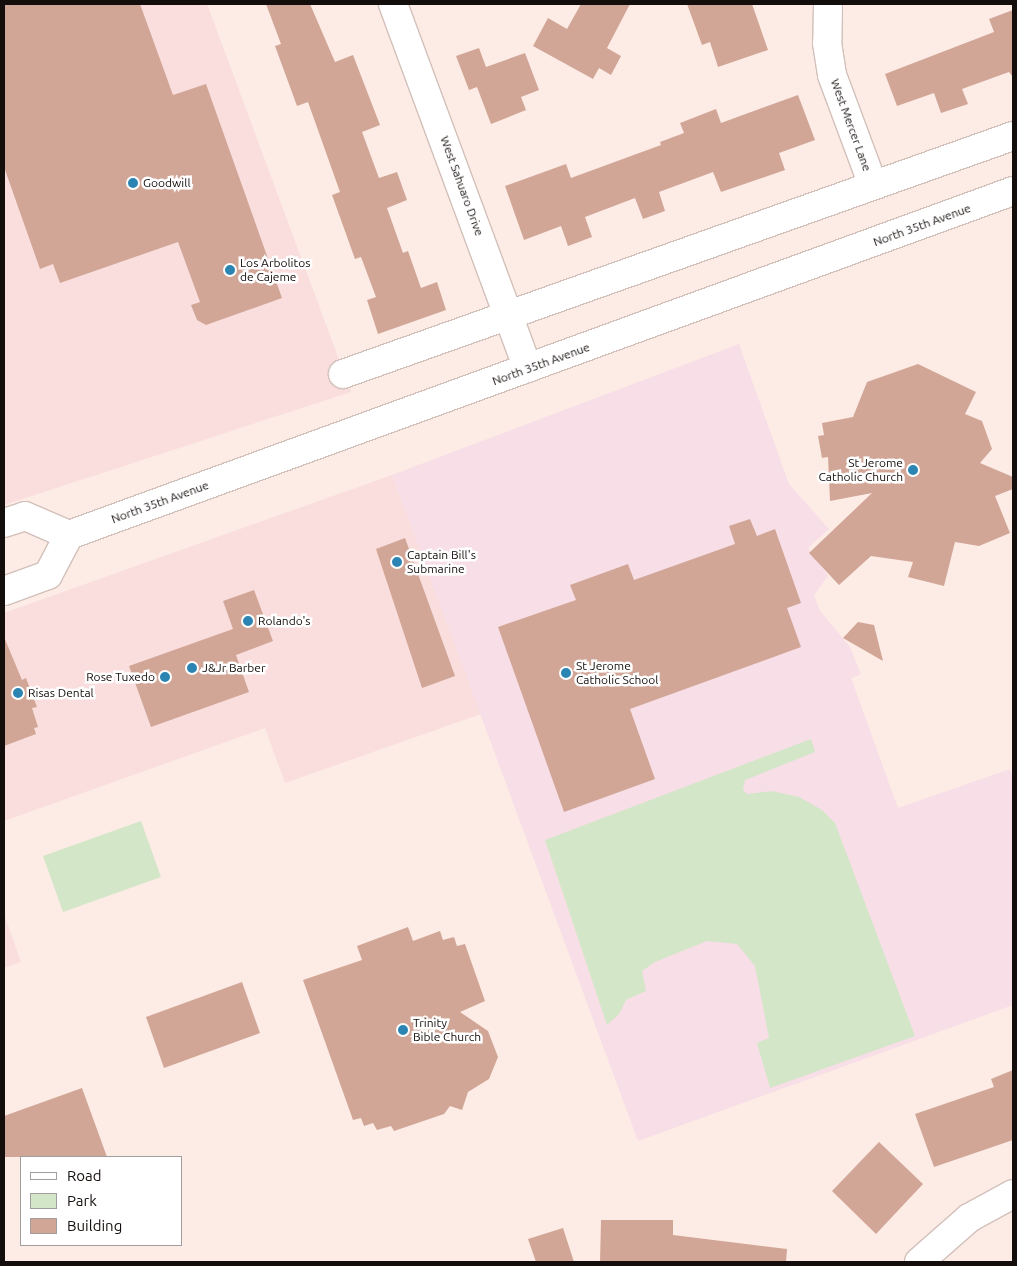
<!DOCTYPE html>
<style>
body{margin:0}
#map{position:relative;width:1017px;height:1266px;overflow:hidden;background:#fdebe5;font-family:Ubuntu,sans-serif}
div>[style]{position:absolute}
[style*='--x']{left:calc(var(--x)*1px);top:calc(var(--y)*1px);width:calc(var(--w)*1px);rotate:calc(var(--a)*1deg)}
.commercial>*{inset:0;background:#f9dedd}
.education>*{inset:0;background:#f7dee7}
.green>*{inset:0;background:#d4e6c8}
.building>*{inset:0;background:#d1a697}
.roads{filter:drop-shadow(1px 0 #d2c0ba) drop-shadow(-1px 0 #d2c0ba) drop-shadow(0 1px #d2c0ba) drop-shadow(0 -1px #d2c0ba)}
.minor>*{height:28px;margin:-14px;padding:0 14px;transform-origin:14px;border-radius:14px;background:#fff}
.secondary>*{height:28px;margin:-14px;padding:0 14px;transform-origin:14px;border-radius:14px;background:#fff}
.dots>*{width:14px;height:14px;translate:-50% -50%;box-sizing:border-box;border:2px solid #fff;border-radius:50%}
span{translate:-50% -50%;white-space:nowrap;text-align:center;line-height:1.15;-webkit-text-stroke:5px #fff;paint-order:stroke}
.street-label{font-size:12px;color:#130d0b}
.poi-label{font-size:12px;color:#130d0b}
.left{translate:0 -50%;text-align:left}
.right{translate:-100% -50%;text-align:right}
.frame{position:absolute;inset:0;border:5px solid #130d0b;pointer-events:none}
.legend{position:absolute;left:20px;top:1156px;width:162px;height:90px;box-sizing:border-box;background:#fff;border:1px solid #a19e9d;margin:0;padding:6px 9px;list-style:none;font-size:15px;color:#130d0b}
.legend li{display:flex;align-items:center;gap:10px;height:25px}
.legend b{width:25px;border:1px solid #a19e9d}
</style>
<div id="map">
<div class="commercial">
<div style="clip-path:polygon(4px 4px,207px 4px,351px 392px,4px 505px)"></div>
<div style="clip-path:polygon(392px 475px,481px 714px,285px 783px,265px 728px,4px 821px,4px 613px)"></div>
<div style="clip-path:polygon(4px 914px,21px 962px,4px 968px)"></div>
</div>
<div class="education">
<div style="clip-path:polygon(739px 344px,789px 484px,829px 529px,808px 548px,828px 576px,814px 595px,820px 611px,850px 647px,861px 674px,851px 678px,898px 808px,1010px 769px,1013px 778px,1013px 1005px,638px 1141px,392px 475px)"></div>
</div>
<div class="green">
<div style="clip-path:polygon(811px 739px,815px 752px,745px 780px,743px 790px,747px 794px,772px 791px,799px 797px,822px 810px,835px 823px,915px 1036px,770px 1088px,757px 1043px,769px 1038px,755px 966px,737px 944px,707px 941px,655px 962px,642px 971px,646px 991px,626px 1000px,619px 1014px,607px 1025px,545px 840px)"></div>
<div style="clip-path:polygon(141px 821px,161px 877px,63px 912px,43px 856px)"></div>
</div>
<div class="building">
<div style="clip-path:polygon(4px 4px,140px 4px,173px 95px,206px 84px,282px 298px,206px 325px,197px 320px,191px 305px,200px 302px,178px 242px,60px 283px,53px 264px,40px 269px,4px 167px)"></div>
<div style="clip-path:polygon(266px 4px,310px 4px,335px 62px,353px 55px,380px 125px,362px 132px,379px 178px,397px 172px,407px 200px,387px 208px,403px 253px,408px 251px,421px 288px,437px 282px,446px 310px,378px 334px,367px 300px,376px 297px,361px 257px,355px 259px,332px 195px,340px 192px,308px 102px,297px 106px,275px 46px,281px 44px)"></div>
<div style="clip-path:polygon(581px 4px,630px 4px,607px 48px,621px 56px,611px 75px,599px 68px,593px 79px,533px 46px,548px 18px,567px 29px)"></div>
<div style="clip-path:polygon(687px 4px,752px 4px,768px 50px,718px 67px,710px 42px,702px 45px)"></div>
<div style="clip-path:polygon(1013px 10px,1013px 77px,1009px 72px,962px 89px,968px 104px,941px 113px,934px 93px,897px 106px,885px 74px,994px 32px,989px 19px)"></div>
<div style="clip-path:polygon(479px 48px,486px 67px,525px 53px,539px 90px,521px 97px,526px 110px,491px 124px,477px 87px,469px 90px,456px 56px)"></div>
<div style="clip-path:polygon(798px 95px,815px 140px,779px 153px,785px 170px,721px 192px,713px 172px,659px 192px,665px 211px,643px 219px,635px 198px,585px 217px,592px 237px,568px 246px,561px 226px,524px 240px,505px 186px,566px 164px,571px 178px,661px 145px,660px 142px,684px 133px,680px 123px,716px 109px,721px 123px)"></div>
<div style="clip-path:polygon(918px 364px,976px 392px,965px 414px,982px 421px,992px 449px,980px 463px,1013px 477px,1013px 489px,995px 496px,1010px 533px,979px 546px,955px 542px,944px 586px,908px 577px,913px 562px,871px 556px,839px 585px,809px 553px,872px 493px,830px 501px,828px 457px,822px 458px,818px 436px,824px 435px,822px 423px,853px 417px,867px 382px)"></div>
<div style="clip-path:polygon(750px 519px,757px 536px,775px 529px,801px 603px,787px 608px,801px 647px,630px 709px,655px 779px,564px 812px,498px 627px,576px 600px,570px 585px,628px 564px,634px 580px,735px 544px,729px 526px)"></div>
<div style="clip-path:polygon(405px 538px,455px 676px,422px 688px,376px 549px)"></div>
<div style="clip-path:polygon(254px 590px,273px 641px,236px 655px,249px 692px,151px 727px,129px 666px,233px 629px,223px 601px)"></div>
<div style="clip-path:polygon(858px 622px,874px 625px,883px 661px,843px 638px)"></div>
<div style="clip-path:polygon(4px 637px,22px 680px,26px 678px,37px 707px,32px 708px,38px 727px,34px 728px,36px 734px,4px 746px)"></div>
<div style="clip-path:polygon(408px 927px,413px 941px,440px 931px,443px 940px,454px 937px,457px 946px,465px 944px,485px 1001px,460px 1012px,488px 1031px,498px 1057px,489px 1079px,468px 1092px,462px 1110px,450px 1106px,444px 1114px,394px 1131px,391px 1126px,377px 1130px,373px 1123px,364px 1126px,361px 1118px,353px 1120px,303px 980px,362px 960px,357px 946px)"></div>
<div style="clip-path:polygon(242px 982px,260px 1033px,164px 1068px,146px 1017px)"></div>
<div style="clip-path:polygon(1013px 1070px,1013px 1140px,934px 1167px,915px 1114px,994px 1087px,991px 1079px)"></div>
<div style="clip-path:polygon(82px 1088px,107px 1157px,4px 1157px,4px 1116px)"></div>
<div style="clip-path:polygon(879px 1142px,923px 1184px,876px 1234px,832px 1191px)"></div>
<div style="clip-path:polygon(601px 1220px,673px 1220px,673px 1235px,787px 1249px,786px 1262px,600px 1262px)"></div>
<div style="clip-path:polygon(563px 1228px,574px 1262px,536px 1262px,528px 1239px)"></div>
</div>
<div class="roads">
<div class="minor">
<div style="--x:393;--y:4;--w:388;--a:69.7"></div>
<div style="--x:828;--y:4;--w:39;--a:91"></div>
<div style="--x:827;--y:43;--w:32;--a:81"></div>
<div style="--x:832;--y:75;--w:117;--a:69.6"></div>
<div style="--x:343;--y:374;--w:711;--a:-19.56"></div>
<div style="--x:919;--y:1262;--w:67;--a:-41.3"></div>
<div style="--x:969;--y:1218;--w:50;--a:-28.6"></div>
</div>
<div class="secondary">
<div style="--x:4;--y:523;--w:22;--a:-18"></div>
<div style="--x:25;--y:516;--w:48;--a:23.4"></div>
<div style="--x:4;--y:591;--w:47;--a:-20"></div>
<div style="--x:48;--y:575;--w:45;--a:-62.3"></div>
<div style="--x:69;--y:535;--w:1005;--a:-20.02"></div>
</div>
</div>
<div class="dots">
<div style="left:133px;top:183px;background:#2c84b2"></div>
<div style="left:230px;top:270px;background:#2c84b2"></div>
<div style="left:913px;top:470px;background:#2c84b2"></div>
<div style="left:397px;top:562px;background:#2c84b2"></div>
<div style="left:248px;top:621px;background:#2c84b2"></div>
<div style="left:192px;top:668px;background:#2c84b2"></div>
<div style="left:566px;top:673px;background:#2c84b2"></div>
<div style="left:165px;top:677px;background:#2c84b2"></div>
<div style="left:18px;top:693px;background:#2c84b2"></div>
<div style="left:403px;top:1030px;background:#2c84b2"></div>
</div>
<div class="street-label">
<span style="left:851px;top:125px;rotate:70deg">West Mercer Lane</span>
<span style="left:462px;top:186px;rotate:70deg">West Sahuaro Drive</span>
<span style="left:922px;top:225px;rotate:-20deg">North 35th Avenue</span>
<span style="left:541px;top:364px;rotate:-20deg">North 35th Avenue</span>
<span style="left:160px;top:502px;rotate:-20deg">North 35th Avenue</span>
</div>
<div class="poi-label">
<span class="left" style="left:143px;top:183px">Goodwill</span>
<span class="left" style="left:240px;top:270px">Los Arbolitos<br>de Cajeme</span>
<span class="right" style="left:903px;top:470px">St Jerome<br>Catholic Church</span>
<span class="left" style="left:407px;top:562px">Captain Bill's<br>Submarine</span>
<span class="left" style="left:258px;top:621px">Rolando's</span>
<span class="left" style="left:576px;top:673px">St Jerome<br>Catholic School</span>
<span class="left" style="left:202px;top:668px">J&amp;Jr Barber</span>
<span class="right" style="left:155px;top:677px">Rose Tuxedo</span>
<span class="left" style="left:28px;top:693px">Risas Dental</span>
<span class="left" style="left:413px;top:1030px">Trinity<br>Bible Church</span>
</div>
<div class="frame"></div>
<ul class="legend">
<li><b style="height:6px;background:#fff"></b>Road</li>
<li><b style="height:14px;background:#d4e6c8"></b>Park</li>
<li><b style="height:14px;background:#d1a697"></b>Building</li>
</ul>
</div>
